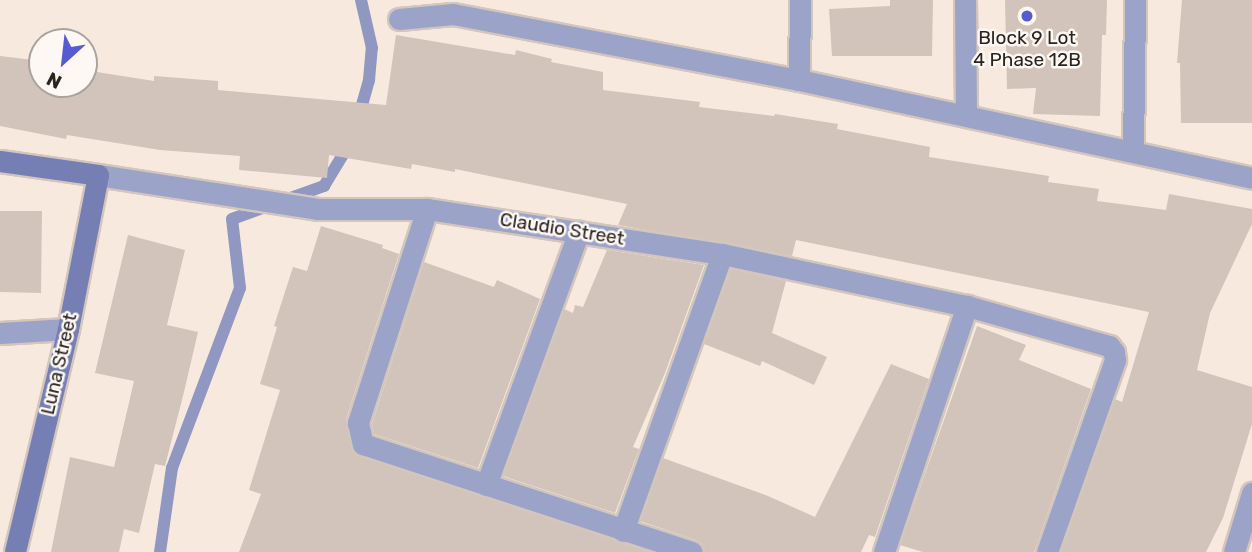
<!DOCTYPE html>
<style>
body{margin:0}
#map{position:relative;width:1252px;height:552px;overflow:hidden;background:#f8e9df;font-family:Rubik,sans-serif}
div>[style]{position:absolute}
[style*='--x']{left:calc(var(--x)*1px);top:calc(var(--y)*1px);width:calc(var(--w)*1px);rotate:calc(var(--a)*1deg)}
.stream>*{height:12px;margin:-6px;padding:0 6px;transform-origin:6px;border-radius:6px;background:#9097c0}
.building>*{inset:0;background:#d2c4ba}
.roads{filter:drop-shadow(2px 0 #d3c6bd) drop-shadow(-2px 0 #d3c6bd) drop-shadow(0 2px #d3c6bd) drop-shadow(0 -2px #d3c6bd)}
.street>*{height:21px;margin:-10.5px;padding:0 10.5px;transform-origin:10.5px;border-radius:10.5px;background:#9ca3c8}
.secondary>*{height:21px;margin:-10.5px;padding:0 10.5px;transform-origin:10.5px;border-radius:10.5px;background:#767fb4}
.dots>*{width:19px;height:19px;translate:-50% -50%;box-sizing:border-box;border:4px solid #fef8f4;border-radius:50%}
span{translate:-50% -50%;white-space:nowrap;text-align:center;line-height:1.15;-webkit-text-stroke:5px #fef8f4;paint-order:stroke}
.poi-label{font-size:19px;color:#292420}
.street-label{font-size:19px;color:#292420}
.north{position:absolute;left:28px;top:28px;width:70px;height:70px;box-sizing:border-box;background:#fef8f4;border:2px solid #a9a39f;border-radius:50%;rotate:207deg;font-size:19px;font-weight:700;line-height:28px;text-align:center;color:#292420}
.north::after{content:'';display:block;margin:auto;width:24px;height:32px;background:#575bd2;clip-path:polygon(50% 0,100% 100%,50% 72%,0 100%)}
</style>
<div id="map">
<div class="stream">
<div style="--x:358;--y:119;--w:41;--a:-74.2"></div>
<div style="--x:369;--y:80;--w:32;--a:-85"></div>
<div style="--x:372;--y:48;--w:49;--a:-102.9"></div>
<div style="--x:160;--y:552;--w:85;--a:-81.9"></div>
<div style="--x:172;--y:468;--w:192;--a:-69.3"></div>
<div style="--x:240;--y:288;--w:69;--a:-96.6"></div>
<div style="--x:232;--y:219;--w:98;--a:-19.7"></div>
<div style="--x:324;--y:186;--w:50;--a:-58.8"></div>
</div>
<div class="building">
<div style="clip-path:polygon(890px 0,933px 0,932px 56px,832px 56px,829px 9px,890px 6px)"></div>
<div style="clip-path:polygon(1005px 0,1107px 0,1106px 35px,1102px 35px,1100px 116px,1033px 114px,1036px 88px,1007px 89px)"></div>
<div style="clip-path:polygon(1182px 0,1252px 0,1252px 123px,1181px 123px,1180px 63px,1177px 63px)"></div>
<div style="clip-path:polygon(396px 35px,515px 55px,516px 50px,552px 59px,551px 62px,603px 72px,603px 90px,700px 102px,699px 107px,774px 116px,775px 114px,838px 124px,837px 129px,930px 147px,929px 157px,1049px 176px,1048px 182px,1099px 189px,1097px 201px,1166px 210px,1169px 194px,1252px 209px,1252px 224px,1210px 313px,1197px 370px,1252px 387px,1252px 424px,1223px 518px,1206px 552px,1061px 552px,1115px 399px,1122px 402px,1149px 312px,796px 240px,792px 256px,618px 225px,627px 204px,455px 169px,455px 172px,412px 164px,411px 169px,329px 155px,327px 178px,239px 170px,240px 156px,160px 150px,67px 135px,66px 139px,0 126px,0 56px,42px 61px,42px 84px,84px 84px,84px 70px,154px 81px,154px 76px,218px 81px,218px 90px,386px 105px)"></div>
<div style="clip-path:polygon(0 211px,42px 211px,41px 293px,0 292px)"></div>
<div style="clip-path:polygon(321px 226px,383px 245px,382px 248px,399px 254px,346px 419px,354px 453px,650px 552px,239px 552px,261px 494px,249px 490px,280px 390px,260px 384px,277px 327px,274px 326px,293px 267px,307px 271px)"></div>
<div style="clip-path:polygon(128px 235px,185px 250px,167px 325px,198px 332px,184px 392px,165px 466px,155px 464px,139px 533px,124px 529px,119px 552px,51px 552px,70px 457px,114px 467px,134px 381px,95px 373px)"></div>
<div style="clip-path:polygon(607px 250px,704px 265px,665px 373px,633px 447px,639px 449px,615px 513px,503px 476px,564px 309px,573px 313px,575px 305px,583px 307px)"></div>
<div style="clip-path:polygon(424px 262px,494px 287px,497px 280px,540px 299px,478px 468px,374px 434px,372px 424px)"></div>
<div style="clip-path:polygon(731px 269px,786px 281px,772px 333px,827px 357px,814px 385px,762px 361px,760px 366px,704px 344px)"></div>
<div style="clip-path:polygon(977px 326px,1026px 345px,1019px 360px,1091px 389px,1034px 552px,923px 552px,900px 545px)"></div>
<div style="clip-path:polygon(891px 364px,929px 379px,875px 537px,869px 535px,861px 552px,705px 552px,702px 544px,696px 540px,640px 521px,663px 458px,768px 496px,815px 517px)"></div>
</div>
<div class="roads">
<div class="street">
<div style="--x:965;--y:0;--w:115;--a:89.5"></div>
<div style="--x:399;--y:19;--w:54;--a:-5.3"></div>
<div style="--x:453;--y:14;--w:352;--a:10.8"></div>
<div style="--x:799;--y:80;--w:463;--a:12.2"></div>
<div style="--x:799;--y:80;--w:80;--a:-89.3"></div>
<div style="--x:1133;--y:150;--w:150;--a:-89.2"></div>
<div style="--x:98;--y:175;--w:222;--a:8.8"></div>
<div style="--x:317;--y:209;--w:110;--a:0"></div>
<div style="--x:427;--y:209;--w:298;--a:8.7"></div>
<div style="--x:722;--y:254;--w:250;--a:12"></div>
<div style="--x:967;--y:306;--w:148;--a:15.7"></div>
<div style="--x:1109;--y:346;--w:8;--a:50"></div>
<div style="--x:1114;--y:352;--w:8;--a:83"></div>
<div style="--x:1115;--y:360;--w:204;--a:109.5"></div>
<div style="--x:427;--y:209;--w:225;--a:107.9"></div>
<div style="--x:358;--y:423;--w:22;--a:77"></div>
<div style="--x:363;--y:444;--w:346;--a:18.2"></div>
<div style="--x:0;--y:333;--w:68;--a:-3.4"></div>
<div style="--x:486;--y:485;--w:270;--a:-69.9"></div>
<div style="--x:623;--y:531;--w:294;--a:-70.3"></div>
<div style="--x:884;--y:552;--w:260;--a:-71.4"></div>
<div style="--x:1234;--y:552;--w:62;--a:-73"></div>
</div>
<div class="secondary">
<div style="--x:0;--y:161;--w:99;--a:8.1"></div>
<div style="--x:98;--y:175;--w:157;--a:101"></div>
<div style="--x:68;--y:329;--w:229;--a:103.4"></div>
</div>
</div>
<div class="dots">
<div style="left:1027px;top:16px;background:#575bd2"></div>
</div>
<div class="poi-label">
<span style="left:1027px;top:49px">Block 9 Lot<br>4 Phase 12B</span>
</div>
<div class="street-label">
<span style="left:562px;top:229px;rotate:9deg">Claudio Street</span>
<span style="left:59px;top:364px;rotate:-77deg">Luna Street</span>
</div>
<div class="north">N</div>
</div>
